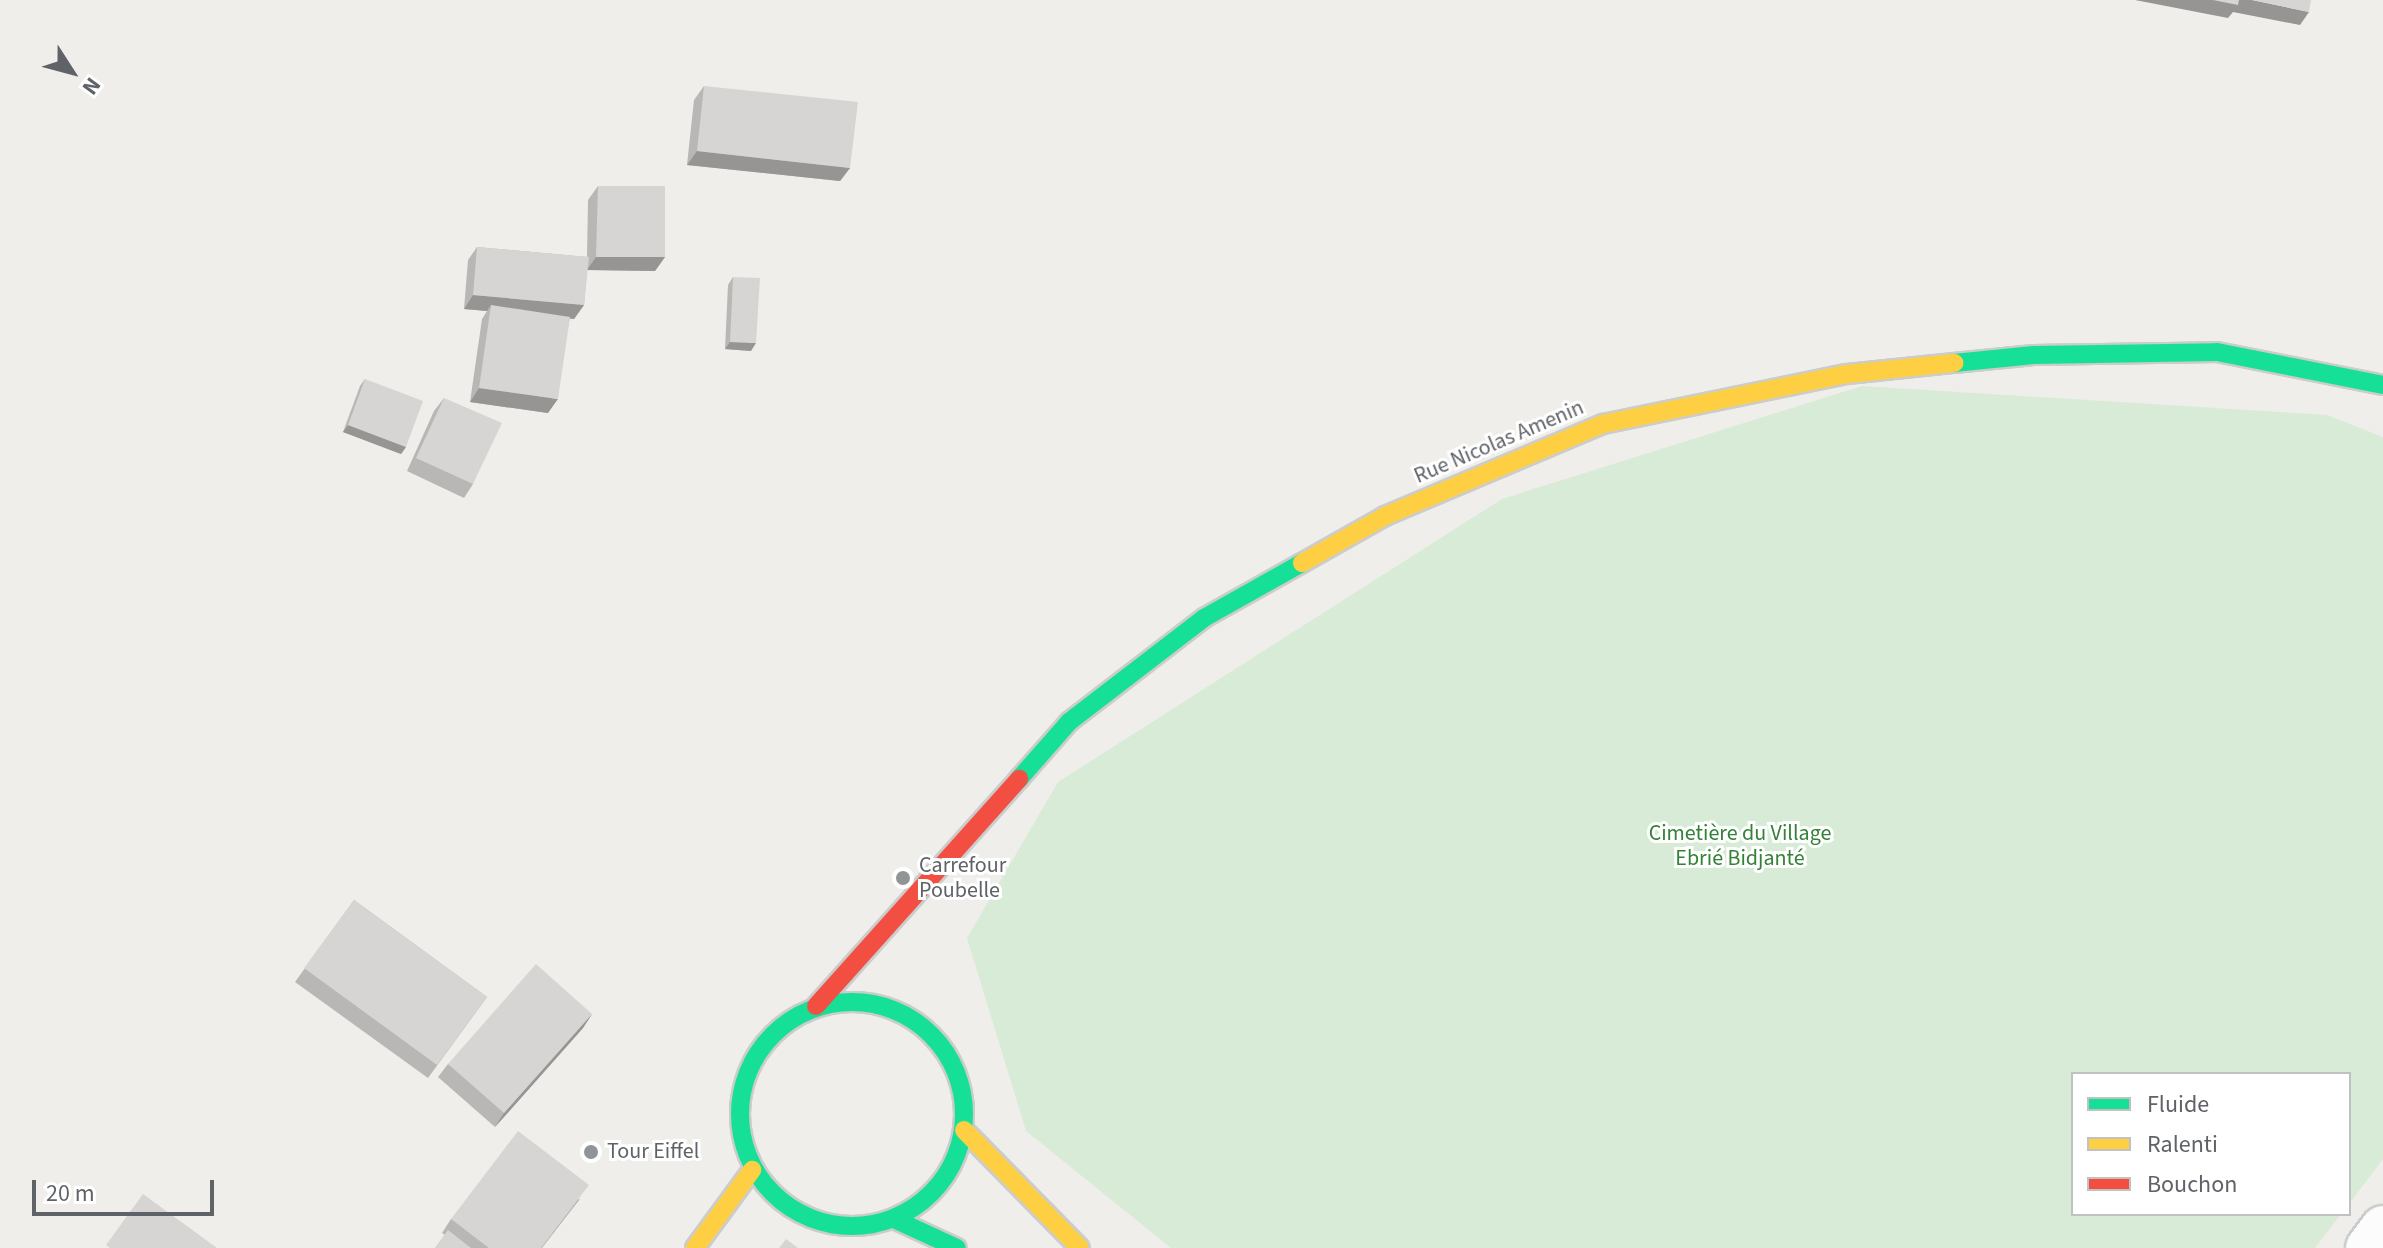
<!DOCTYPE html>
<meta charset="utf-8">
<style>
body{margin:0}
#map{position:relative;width:2383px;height:1248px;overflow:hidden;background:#efeeea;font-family:"Source Sans 3",sans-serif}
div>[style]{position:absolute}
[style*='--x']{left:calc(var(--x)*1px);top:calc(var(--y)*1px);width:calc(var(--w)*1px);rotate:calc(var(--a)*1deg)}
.green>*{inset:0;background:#d8ebd6}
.roads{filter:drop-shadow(2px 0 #cbcccc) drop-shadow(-2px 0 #cbcccc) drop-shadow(0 2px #cbcccc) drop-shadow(0 -2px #cbcccc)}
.street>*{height:44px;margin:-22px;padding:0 22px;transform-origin:22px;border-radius:22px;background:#fdfcfc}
.fast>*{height:18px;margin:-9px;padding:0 9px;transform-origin:9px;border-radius:9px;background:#16e098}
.fast>.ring{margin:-9px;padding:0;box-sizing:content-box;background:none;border:18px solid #16e098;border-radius:50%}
.slow>*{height:18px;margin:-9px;padding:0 9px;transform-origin:9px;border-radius:9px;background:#ffcf43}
.jam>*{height:18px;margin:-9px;padding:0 9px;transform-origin:9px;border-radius:9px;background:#f24e42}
.wall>*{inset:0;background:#b8b7b5}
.shaded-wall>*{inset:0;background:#969594}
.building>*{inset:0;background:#d6d5d3}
.dots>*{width:22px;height:22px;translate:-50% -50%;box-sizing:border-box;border:4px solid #fff;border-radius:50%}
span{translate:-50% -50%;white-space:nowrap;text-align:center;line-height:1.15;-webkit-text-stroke:6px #fff;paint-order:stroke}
.street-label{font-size:22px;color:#5f6368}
.park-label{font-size:22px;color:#348238}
.poi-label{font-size:22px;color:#5f6368}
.left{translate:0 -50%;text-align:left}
.legend{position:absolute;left:2071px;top:1072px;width:280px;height:144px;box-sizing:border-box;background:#fff;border:2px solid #bfc1c3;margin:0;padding:10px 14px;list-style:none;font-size:24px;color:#5f6368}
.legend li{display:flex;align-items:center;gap:16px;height:40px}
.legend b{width:40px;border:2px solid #bfc1c3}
.north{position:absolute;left:32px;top:32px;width:80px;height:80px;-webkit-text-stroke:6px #fff;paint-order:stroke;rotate:126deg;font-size:22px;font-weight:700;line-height:32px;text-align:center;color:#5f6368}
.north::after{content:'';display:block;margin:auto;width:28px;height:36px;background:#5f6368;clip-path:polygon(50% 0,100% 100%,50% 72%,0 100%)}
.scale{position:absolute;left:32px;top:1180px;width:182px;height:36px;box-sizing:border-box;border:4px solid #5f6368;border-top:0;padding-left:10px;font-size:24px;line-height:28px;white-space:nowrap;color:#5f6368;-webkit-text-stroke:6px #fff;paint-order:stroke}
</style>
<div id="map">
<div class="green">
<div style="clip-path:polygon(1862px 386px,2327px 415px,2383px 437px,2383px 1159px,2349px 1204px,2349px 1074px,2073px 1074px,2073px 1214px,2341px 1214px,2315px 1248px,1171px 1248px,1026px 1131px,967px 938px,1058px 782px,1502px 499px)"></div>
</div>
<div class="roads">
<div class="street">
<div style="--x:2368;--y:1248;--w:25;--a:-53"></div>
</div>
<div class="fast">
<div style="--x:1954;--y:363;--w:80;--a:-5.7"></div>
<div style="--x:2034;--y:355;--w:183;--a:-0.9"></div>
<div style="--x:2217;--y:352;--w:169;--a:11.2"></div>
<div style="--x:1019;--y:779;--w:76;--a:-48.7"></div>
<div style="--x:1069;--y:722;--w:170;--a:-37.6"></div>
<div style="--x:1204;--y:618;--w:112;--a:-29.3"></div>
<div class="ring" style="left:740px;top:1002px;width:206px;height:206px"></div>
<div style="--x:894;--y:1219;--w:69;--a:24.7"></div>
</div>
<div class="slow">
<div style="--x:1302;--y:563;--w:95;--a:-29.5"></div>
<div style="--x:1385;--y:516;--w:237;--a:-22.9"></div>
<div style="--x:1603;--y:424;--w:249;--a:-11.6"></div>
<div style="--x:1847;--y:374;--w:108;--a:-5.9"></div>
<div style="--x:964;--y:1130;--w:165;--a:45.5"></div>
<div style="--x:695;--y:1248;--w:97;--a:-53.8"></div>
</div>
<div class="jam">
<div style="--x:816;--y:1006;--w:305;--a:-48.2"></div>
</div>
</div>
<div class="wall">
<div style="clip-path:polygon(704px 86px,850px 168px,840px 181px,687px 165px,694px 100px)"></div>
<div style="clip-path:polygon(598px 186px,665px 257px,655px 271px,587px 270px,584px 305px,574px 319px,570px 318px,548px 413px,470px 402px,482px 319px,487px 311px,464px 309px,468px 260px,477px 247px,587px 257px,588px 200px)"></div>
<div style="clip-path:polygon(733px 277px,751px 351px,725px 349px,728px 285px)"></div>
<div style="clip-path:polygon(365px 379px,406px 447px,401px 454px,343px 432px,360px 386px)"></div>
<div style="clip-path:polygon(444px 398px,473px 484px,464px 498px,407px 471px,434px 411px)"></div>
<div style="clip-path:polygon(354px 900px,487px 997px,428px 1078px,295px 982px)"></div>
<div style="clip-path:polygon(592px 1014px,583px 1028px,495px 1127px,438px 1077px,448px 1064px)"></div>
<div style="clip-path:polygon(580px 1199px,542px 1248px,435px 1248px,445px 1235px,442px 1233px,451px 1219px)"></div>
</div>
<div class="shaded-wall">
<div style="clip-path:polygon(2135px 0,2252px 0,2309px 12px,2300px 25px,2233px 12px,2228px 18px)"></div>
<div style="clip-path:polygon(697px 151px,850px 168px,840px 181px,687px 165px)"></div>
<div style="clip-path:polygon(596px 257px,665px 257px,655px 271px,587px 270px)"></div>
<div style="clip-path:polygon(473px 295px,584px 305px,574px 319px,490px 311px,491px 305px,487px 311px,464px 309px)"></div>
<div style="clip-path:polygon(730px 342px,756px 343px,751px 351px,725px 349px)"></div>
<div style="clip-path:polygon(479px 388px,558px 399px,548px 413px,470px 402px)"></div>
<div style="clip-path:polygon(348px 425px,406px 447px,401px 454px,343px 432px)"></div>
<div style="clip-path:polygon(592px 1014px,583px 1028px,495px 1127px,504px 1113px)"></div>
</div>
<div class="building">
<div style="clip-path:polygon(2213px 0,2239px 0,2238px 5px)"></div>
<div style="clip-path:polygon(2252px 0,2311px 0,2309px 12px)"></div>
<div style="clip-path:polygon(704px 86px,858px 102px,850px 168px,697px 151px)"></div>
<div style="clip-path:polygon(598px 186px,665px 186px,665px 257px,596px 257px)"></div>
<div style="clip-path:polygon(477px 247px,589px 257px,584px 305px,473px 295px)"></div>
<div style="clip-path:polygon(733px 277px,760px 278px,756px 343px,730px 342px)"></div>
<div style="clip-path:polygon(491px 305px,570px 317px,558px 399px,479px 388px)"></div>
<div style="clip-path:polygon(365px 379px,423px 401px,406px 447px,348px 425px)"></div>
<div style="clip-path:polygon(444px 398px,502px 423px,473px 484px,416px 458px)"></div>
<div style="clip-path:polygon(354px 900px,487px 997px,437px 1065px,304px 968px)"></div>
<div style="clip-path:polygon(536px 964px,592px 1014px,504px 1113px,448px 1064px)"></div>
<div style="clip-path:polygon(518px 1131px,589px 1185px,541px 1248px,489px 1248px,451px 1219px)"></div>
<div style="clip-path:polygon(143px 1194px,217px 1248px,110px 1248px,106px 1245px)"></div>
<div style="clip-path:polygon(448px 1230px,471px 1248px,435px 1248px)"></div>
<div style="clip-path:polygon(786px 1239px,798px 1248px,779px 1248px)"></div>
</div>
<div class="dots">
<div style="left:903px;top:878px;background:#919496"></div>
<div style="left:591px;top:1152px;background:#919496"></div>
</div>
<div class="street-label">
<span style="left:1499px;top:442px;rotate:-23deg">Rue Nicolas Amenin</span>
</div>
<div class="park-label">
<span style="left:1740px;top:846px">Cimetière du Village<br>Ebrié Bidjanté</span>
</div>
<div class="poi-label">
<span class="left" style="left:919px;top:878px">Carrefour<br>Poubelle</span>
<span class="left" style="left:607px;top:1152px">Tour Eiffel</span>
</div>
<ul class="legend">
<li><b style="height:10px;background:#16e098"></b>Fluide</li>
<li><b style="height:10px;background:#ffcf43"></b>Ralenti</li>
<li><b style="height:10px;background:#f24e42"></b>Bouchon</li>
</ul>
<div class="north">N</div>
<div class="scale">20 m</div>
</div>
